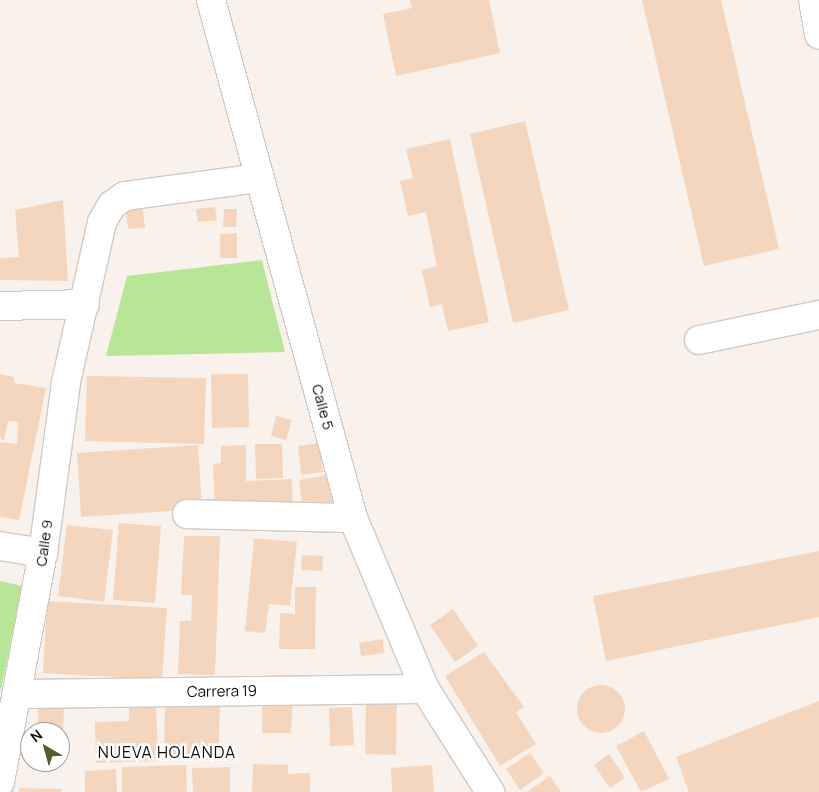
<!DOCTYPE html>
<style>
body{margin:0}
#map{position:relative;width:819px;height:792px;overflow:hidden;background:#f9f1ec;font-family:Manrope,sans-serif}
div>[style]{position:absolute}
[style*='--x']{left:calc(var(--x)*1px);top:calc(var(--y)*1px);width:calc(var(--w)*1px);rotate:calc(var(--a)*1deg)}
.green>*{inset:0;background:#b8e699}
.building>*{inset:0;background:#f4d6bf}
.round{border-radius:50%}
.roads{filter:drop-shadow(1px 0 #d0c9c4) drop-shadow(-1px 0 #d0c9c4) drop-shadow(0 1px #d0c9c4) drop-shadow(0 -1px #d0c9c4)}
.minor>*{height:28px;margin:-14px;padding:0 14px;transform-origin:14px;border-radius:14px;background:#fff}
span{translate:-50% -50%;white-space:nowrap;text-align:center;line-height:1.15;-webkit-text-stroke:5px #fff;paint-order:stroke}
.street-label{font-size:15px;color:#0f0d0b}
.neighbourhood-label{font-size:16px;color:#0f0d0b;letter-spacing:1px}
.north{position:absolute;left:20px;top:722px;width:50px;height:50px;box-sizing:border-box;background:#fff;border:1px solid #9f9e9d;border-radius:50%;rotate:322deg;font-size:14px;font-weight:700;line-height:20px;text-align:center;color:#0f0d0b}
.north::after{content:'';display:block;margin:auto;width:18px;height:22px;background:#555d2c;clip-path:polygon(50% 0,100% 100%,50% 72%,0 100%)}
</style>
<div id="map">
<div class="green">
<div style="clip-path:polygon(262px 260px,285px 352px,106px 356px,127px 276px)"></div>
<div style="clip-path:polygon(0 581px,22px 586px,1px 690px,0 689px)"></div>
</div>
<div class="building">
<div style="clip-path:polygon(410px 0,489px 0,500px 53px,396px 76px,383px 14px,412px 8px)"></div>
<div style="clip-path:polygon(642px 0,721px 0,779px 249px,704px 266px)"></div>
<div style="clip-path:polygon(525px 121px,569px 310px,513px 323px,470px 134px)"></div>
<div style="clip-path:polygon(450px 139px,489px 322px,448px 331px,442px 304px,430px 307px,422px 270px,437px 266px,426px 212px,408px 216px,400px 181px,413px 178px,406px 149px)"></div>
<div style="clip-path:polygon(63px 200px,68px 281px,0 280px,0 258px,19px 257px,15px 210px)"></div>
<div style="clip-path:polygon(142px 200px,145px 228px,128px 229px,125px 201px)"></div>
<div style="clip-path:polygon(215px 207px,217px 220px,198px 222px,196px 209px)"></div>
<div style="clip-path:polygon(224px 209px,237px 209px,236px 227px,223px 227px)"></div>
<div style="clip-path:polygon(237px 233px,237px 258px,220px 258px,220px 234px)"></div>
<div style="clip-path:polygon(0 374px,14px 377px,14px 383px,46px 388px,19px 520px,0 517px,0 442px,17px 444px,18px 422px,8px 421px,4px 441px,0 438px)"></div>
<div style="clip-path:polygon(211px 374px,248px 374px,249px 427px,212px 428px)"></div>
<div style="clip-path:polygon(87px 376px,206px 378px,204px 444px,85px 441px)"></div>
<div style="clip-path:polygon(276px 416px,292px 420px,286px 440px,271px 436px)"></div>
<div style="clip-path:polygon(319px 443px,323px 472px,301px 475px,298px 446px)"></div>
<div style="clip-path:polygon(255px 444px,282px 444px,283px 478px,256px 479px)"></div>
<div style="clip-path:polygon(198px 445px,202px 509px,81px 517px,77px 453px)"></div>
<div style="clip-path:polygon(246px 445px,246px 481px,292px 479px,293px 511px,215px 513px,213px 464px,221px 463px,221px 446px)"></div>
<div style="clip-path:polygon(328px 475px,333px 508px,303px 512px,299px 480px)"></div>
<div style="clip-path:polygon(119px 523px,161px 526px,155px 603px,113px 600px)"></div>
<div style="clip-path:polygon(67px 525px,113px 530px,104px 602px,58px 596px)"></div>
<div style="clip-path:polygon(184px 536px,220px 536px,215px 675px,178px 674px,180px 621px,191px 621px,192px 595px,181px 595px)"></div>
<div style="clip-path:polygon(254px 538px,297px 542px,290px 606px,269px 604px,265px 633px,245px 631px)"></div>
<div style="clip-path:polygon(819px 551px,819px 617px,606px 661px,593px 596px)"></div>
<div style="clip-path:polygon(302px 555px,323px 556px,322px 571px,301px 570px)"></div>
<div style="clip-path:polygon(295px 587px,316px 587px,315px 649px,279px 649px,280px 613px,295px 614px)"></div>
<div style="clip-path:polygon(47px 601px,167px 608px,162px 680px,43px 673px)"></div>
<div style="clip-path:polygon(453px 609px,478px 646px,455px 662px,430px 625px)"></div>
<div style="clip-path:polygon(383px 639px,384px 653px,361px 656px,359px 643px)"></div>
<div style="clip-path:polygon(484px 652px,524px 707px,516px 712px,536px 744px,500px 766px,445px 676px)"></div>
<div class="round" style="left:577px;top:685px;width:48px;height:48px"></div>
<div style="clip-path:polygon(397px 694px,396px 755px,365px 754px,366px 703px)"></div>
<div style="clip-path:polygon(262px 698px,293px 698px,291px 733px,262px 733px)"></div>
<div style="clip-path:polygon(129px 700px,156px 700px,158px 761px,96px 763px,95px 722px,129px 721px)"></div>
<div style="clip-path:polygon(819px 701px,819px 792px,689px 792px,676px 757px)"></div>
<div style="clip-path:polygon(165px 702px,220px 704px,218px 760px,164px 759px)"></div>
<div style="clip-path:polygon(38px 705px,64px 705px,63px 735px,38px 732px)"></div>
<div style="clip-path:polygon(352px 707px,354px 745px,330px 746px,329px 708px)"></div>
<div style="clip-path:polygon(644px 731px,669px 779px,641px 792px,616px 746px)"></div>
<div style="clip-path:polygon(530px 753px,544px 773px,520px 790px,506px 769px)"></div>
<div style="clip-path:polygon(609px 754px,625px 778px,610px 788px,594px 765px)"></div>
<div style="clip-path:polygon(253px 764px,288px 765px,288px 774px,310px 773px,310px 792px,252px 792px)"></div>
<div style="clip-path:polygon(186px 765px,187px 792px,122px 792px,122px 767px)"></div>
<div style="clip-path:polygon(432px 765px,434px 792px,392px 792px,391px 768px)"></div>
<div style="clip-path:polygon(230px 767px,230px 792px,193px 792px,192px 768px)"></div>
<div style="clip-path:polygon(116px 769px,117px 792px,85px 792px,85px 771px)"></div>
<div style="clip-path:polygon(550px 776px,561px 792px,527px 792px)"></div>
<div style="clip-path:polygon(19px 788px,62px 789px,61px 792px,19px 792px)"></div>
</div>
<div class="roads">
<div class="minor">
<div style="--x:211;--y:0;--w:537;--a:74.67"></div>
<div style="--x:353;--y:518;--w:186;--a:67.2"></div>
<div style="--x:425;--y:689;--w:122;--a:57.7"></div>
<div style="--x:813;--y:0;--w:35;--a:80"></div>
<div style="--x:0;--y:306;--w:85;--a:-1.3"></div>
<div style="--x:699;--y:340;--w:123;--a:-11.8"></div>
<div style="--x:187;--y:514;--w:166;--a:1.4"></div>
<div style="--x:0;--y:546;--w:44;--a:9.2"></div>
<div style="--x:18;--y:694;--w:407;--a:-0.7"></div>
<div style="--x:0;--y:782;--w:233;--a:-79.4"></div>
<div style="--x:43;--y:553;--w:173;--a:-82.3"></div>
<div style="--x:66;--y:382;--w:164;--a:-77.3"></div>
<div style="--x:102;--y:222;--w:20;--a:-60"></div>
<div style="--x:112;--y:205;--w:16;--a:-35"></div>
<div style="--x:125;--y:196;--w:135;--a:-7.7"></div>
</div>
</div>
<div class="street-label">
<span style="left:323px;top:407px;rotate:75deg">Calle 5</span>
<span style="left:44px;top:543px;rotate:-82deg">Calle 9</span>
<span style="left:222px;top:691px;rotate:-1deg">Carrera 19</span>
</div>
<div class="neighbourhood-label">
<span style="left:167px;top:752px">NUEVA HOLANDA</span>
</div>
<div class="north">N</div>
</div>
